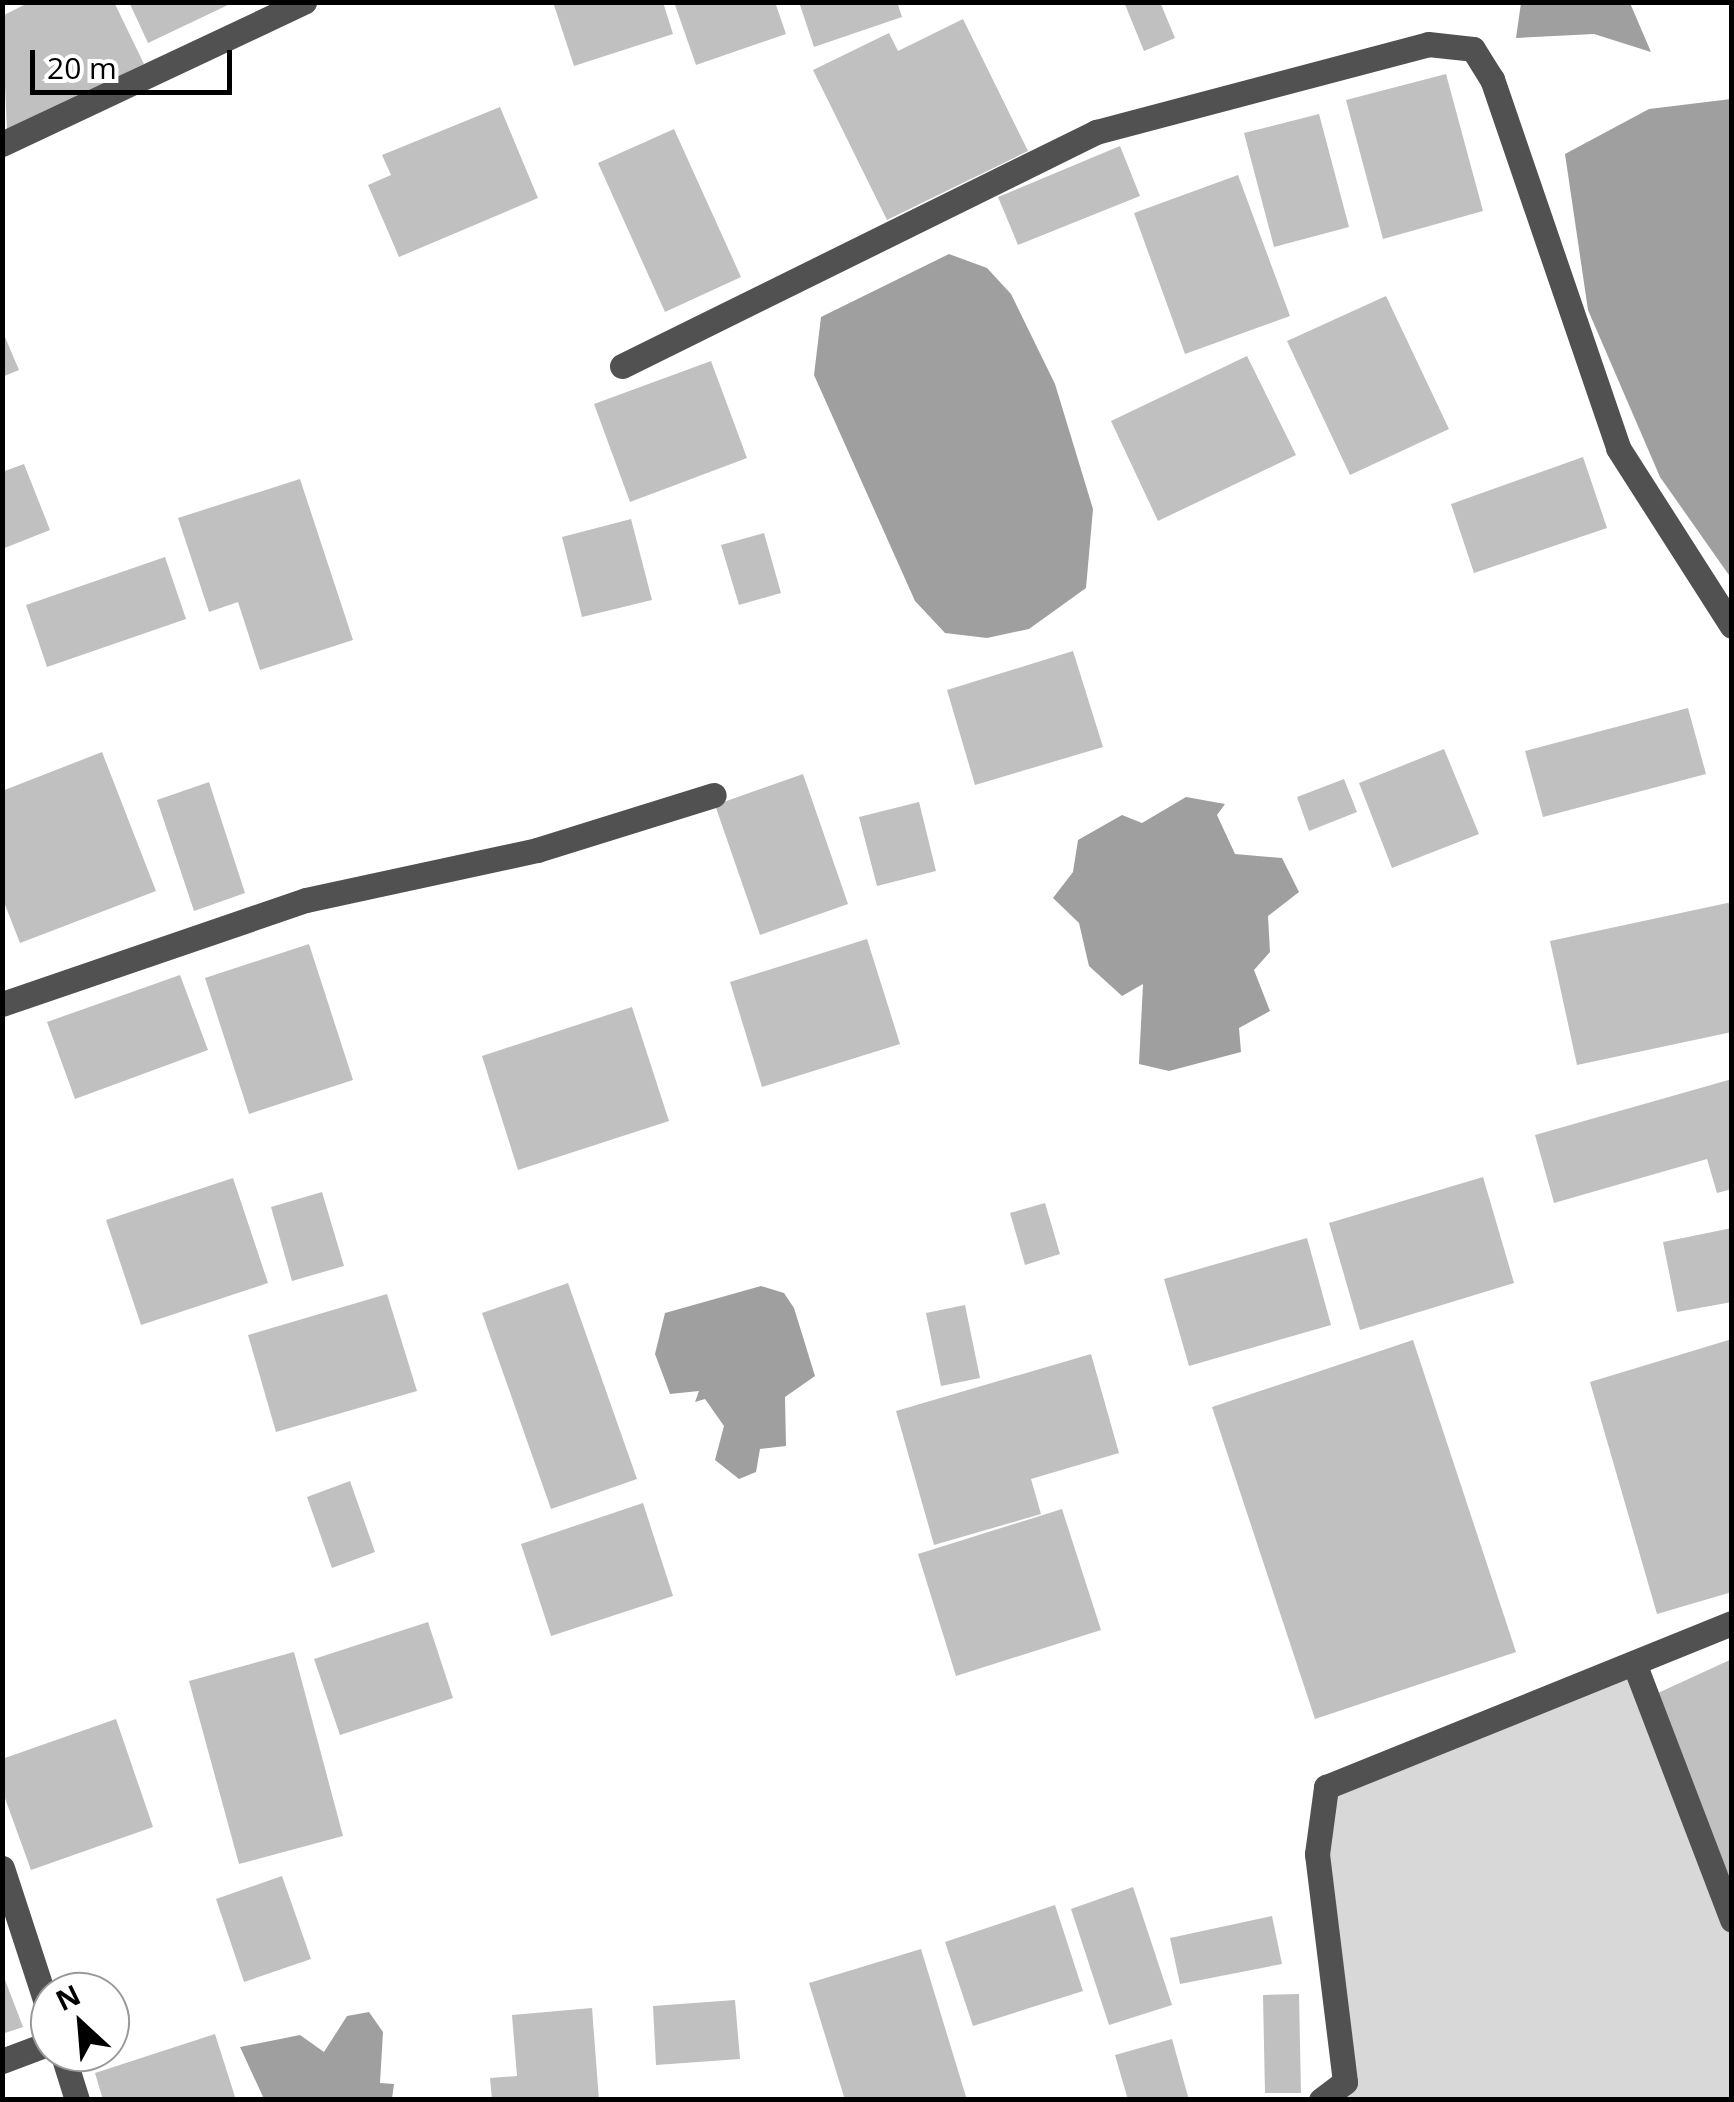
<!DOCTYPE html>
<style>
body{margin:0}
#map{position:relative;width:1734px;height:2102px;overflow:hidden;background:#fff;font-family:"Open Sans",sans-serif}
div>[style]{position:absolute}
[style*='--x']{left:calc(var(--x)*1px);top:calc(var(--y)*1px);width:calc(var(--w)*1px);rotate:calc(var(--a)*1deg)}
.green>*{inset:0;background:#d8d8d8}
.water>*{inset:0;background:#9f9f9f}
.building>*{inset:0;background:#c0c0c0}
.minor>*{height:25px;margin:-12.5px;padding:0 12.5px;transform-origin:12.5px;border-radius:12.5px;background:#515151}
span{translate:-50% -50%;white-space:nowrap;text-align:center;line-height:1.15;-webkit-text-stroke:9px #fff;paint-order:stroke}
.frame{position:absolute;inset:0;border:5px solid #000;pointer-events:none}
.north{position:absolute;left:30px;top:1972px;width:100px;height:100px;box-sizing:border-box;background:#fff;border:2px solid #999;border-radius:50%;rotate:334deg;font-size:28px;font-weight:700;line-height:40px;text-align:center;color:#000}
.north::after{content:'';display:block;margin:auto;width:35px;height:45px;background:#000;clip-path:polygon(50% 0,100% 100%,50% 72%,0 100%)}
.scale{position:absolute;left:30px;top:50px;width:202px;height:45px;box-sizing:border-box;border:5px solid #000;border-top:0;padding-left:12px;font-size:30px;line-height:35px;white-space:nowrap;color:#000;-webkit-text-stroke:8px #fff;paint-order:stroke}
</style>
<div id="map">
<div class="green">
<div style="clip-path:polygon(1634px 1663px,1731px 1920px,1731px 2099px,1321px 2100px,1345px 2081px,1317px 1854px,1326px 1787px)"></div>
</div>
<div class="water">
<div style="clip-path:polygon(1521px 3px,1630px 3px,1651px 52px,1594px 34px,1516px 38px)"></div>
<div style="clip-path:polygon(1731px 99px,1732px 99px,1731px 578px,1660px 477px,1588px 310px,1565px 154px,1649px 109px)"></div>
<div style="clip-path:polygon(949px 254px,987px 268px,1011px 294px,1055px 384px,1093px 509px,1086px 588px,1029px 629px,987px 638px,945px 633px,915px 601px,814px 375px,821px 317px)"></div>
<div style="clip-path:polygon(1186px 797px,1225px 804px,1217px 815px,1235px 854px,1282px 858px,1299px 892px,1268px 916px,1270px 952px,1254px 970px,1270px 1011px,1239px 1028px,1241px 1052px,1169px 1071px,1139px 1064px,1143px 984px,1122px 996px,1089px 966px,1079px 923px,1053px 898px,1073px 872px,1078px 840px,1122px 815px,1142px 823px)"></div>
<div style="clip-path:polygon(761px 1286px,784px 1293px,794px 1308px,815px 1376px,785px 1397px,786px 1446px,760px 1449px,756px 1472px,739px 1479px,715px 1460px,724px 1426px,705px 1399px,695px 1402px,699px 1391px,670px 1394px,655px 1354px,665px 1313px)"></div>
<div style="clip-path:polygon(369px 2012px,383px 2032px,380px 2083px,394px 2084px,392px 2099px,264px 2099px,240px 2047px,300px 2035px,324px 2052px,347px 2016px)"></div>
</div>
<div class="building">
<div style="clip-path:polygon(30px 2px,114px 2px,144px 64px,7px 131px,2px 16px)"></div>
<div style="clip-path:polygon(129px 2px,226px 2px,228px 5px,148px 43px)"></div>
<div style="clip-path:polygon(553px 2px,663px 2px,673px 34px,574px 66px)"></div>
<div style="clip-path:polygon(674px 2px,775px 2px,786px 34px,696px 65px)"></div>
<div style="clip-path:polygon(799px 2px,897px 2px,902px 17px,814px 47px)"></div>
<div style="clip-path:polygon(1124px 2px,1160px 2px,1175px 38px,1144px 51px)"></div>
<div style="clip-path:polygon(963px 19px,1028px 151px,887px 220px,813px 70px,889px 33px,898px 51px)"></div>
<div style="clip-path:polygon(1446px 74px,1483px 211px,1383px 239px,1346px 100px)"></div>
<div style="clip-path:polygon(500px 107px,538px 198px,399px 257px,368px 185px,391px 175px,382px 155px)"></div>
<div style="clip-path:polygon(1319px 114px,1349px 227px,1274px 247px,1244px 133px)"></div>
<div style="clip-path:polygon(674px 129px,741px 277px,665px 312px,598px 163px)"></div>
<div style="clip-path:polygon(1120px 146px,1140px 196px,1018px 245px,998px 197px)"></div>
<div style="clip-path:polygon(1238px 175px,1290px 316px,1185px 354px,1134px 213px)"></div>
<div style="clip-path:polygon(1386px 296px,1449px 429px,1350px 475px,1287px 341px)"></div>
<div style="clip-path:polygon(2px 330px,19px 370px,2px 377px)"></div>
<div style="clip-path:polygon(1247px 356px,1296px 455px,1158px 521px,1111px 421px)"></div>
<div style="clip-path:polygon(711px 361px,747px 458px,630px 502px,594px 404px)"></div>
<div style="clip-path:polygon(1583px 457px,1607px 528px,1474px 573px,1451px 504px)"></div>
<div style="clip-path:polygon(24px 464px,50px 530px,2px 549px,2px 472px)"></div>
<div style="clip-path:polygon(300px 479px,353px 640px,260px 670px,238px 602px,209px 612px,178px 518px)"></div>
<div style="clip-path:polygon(631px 519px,652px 600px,582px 617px,562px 537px)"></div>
<div style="clip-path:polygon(764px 533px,781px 593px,739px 605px,721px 545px)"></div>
<div style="clip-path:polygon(165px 557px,186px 619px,47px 667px,26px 605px)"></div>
<div style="clip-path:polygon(1073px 651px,1103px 747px,975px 785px,947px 690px)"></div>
<div style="clip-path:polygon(1688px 708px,1706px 774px,1543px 817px,1525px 751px)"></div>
<div style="clip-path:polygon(1444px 749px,1479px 834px,1392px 868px,1359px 783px)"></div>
<div style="clip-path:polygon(102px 752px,156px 891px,20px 943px,2px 897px,2px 791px)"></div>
<div style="clip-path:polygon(803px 774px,848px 904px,760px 935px,715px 805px)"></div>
<div style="clip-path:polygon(1344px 779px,1357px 812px,1309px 831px,1297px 797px)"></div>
<div style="clip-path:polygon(209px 782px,245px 893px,194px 911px,157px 800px)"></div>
<div style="clip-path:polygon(919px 802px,936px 871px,877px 886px,859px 817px)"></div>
<div style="clip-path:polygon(1732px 902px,1732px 1032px,1577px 1065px,1550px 941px)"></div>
<div style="clip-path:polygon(867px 939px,900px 1044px,762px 1087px,730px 982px)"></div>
<div style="clip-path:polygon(309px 944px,353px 1080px,249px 1114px,205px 978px)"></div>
<div style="clip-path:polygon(180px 975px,208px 1050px,75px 1099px,47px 1022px)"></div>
<div style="clip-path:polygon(632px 1007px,669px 1121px,518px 1170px,482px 1056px)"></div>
<div style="clip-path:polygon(1732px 1079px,1732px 1189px,1717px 1193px,1707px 1159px,1554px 1203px,1535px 1135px)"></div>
<div style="clip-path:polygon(1483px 1177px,1514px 1283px,1360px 1330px,1329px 1223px)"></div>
<div style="clip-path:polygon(233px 1178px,268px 1283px,141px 1325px,106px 1220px)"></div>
<div style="clip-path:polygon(322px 1192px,344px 1266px,292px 1281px,271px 1207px)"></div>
<div style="clip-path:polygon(1045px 1203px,1060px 1254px,1025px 1265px,1010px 1213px)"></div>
<div style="clip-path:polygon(1732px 1228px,1732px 1302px,1677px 1312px,1663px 1242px)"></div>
<div style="clip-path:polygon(1307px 1238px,1331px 1325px,1189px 1366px,1164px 1279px)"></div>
<div style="clip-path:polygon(568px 1283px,637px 1479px,551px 1509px,482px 1313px)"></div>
<div style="clip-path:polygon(387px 1294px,417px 1391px,276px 1432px,248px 1335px)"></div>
<div style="clip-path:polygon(965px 1305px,980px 1378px,941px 1386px,926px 1313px)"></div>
<div style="clip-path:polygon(1732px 1339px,1732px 1592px,1657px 1614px,1590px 1382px)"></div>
<div style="clip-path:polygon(1413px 1340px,1516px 1652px,1315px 1719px,1212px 1407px)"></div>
<div style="clip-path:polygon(1091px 1354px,1119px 1453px,1031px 1479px,1041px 1514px,934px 1545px,896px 1411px)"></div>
<div style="clip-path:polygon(350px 1481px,375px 1552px,332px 1568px,307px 1497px)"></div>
<div style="clip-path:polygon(643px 1503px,673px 1596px,551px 1636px,521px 1544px)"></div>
<div style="clip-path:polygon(1062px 1509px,1101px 1630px,956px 1676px,918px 1554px)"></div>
<div style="clip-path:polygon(428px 1622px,453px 1698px,340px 1735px,314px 1659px)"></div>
<div style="clip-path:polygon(294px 1652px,343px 1836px,239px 1864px,189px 1681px)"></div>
<div style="clip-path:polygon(1732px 1659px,1732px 1919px,1647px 1698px)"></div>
<div style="clip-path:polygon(116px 1719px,153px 1827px,31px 1870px,2px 1790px,2px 1759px)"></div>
<div style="clip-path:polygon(282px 1876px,311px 1959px,244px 1982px,216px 1899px)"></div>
<div style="clip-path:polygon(1133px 1887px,1172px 2005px,1109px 2025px,1071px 1909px)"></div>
<div style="clip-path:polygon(1055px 1905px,1083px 1991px,973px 2026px,945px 1942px)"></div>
<div style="clip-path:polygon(1272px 1916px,1282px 1964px,1180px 1984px,1170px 1938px)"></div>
<div style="clip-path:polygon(921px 1949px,967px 2100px,845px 2100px,809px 1983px)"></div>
<div style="clip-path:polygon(2px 1972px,23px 2027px,2px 2034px)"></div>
<div style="clip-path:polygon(1299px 1994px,1301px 2093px,1265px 2093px,1263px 1995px)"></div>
<div style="clip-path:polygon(735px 2000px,740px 2059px,656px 2065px,653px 2006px)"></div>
<div style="clip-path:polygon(592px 2008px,599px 2100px,492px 2100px,490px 2078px,517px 2076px,512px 2015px)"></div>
<div style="clip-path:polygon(215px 2034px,236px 2100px,103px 2100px,95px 2073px)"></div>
<div style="clip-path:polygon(1172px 2039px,1189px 2100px,1128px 2100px,1115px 2055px)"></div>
</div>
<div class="minor">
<div style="--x:2;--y:144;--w:334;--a:-25.2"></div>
<div style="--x:622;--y:366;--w:529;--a:-26.27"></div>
<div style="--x:1096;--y:132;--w:343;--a:-14.8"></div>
<div style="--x:1428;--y:44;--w:45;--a:6.3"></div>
<div style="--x:1473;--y:49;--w:36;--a:58"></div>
<div style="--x:1492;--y:79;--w:390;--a:71.1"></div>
<div style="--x:1618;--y:448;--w:211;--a:57.4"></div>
<div style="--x:2;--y:1004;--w:321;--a:-18.9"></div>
<div style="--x:306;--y:900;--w:236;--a:-12.2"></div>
<div style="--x:537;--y:850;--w:185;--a:-17.3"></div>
<div style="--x:1634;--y:1663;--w:275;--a:69.1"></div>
<div style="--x:2;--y:1868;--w:155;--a:71.9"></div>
<div style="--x:62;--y:2052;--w:50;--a:72.6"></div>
<div style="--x:2;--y:2061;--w:51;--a:-20.6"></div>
<div style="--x:1321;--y:2100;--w:30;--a:-37"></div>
<div style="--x:1345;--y:2082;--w:230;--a:-97"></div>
<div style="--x:1317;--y:1854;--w:68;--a:-82.3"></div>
<div style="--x:1326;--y:1787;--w:438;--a:-22"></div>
</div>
<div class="frame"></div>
<div class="north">N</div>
<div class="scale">20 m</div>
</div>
